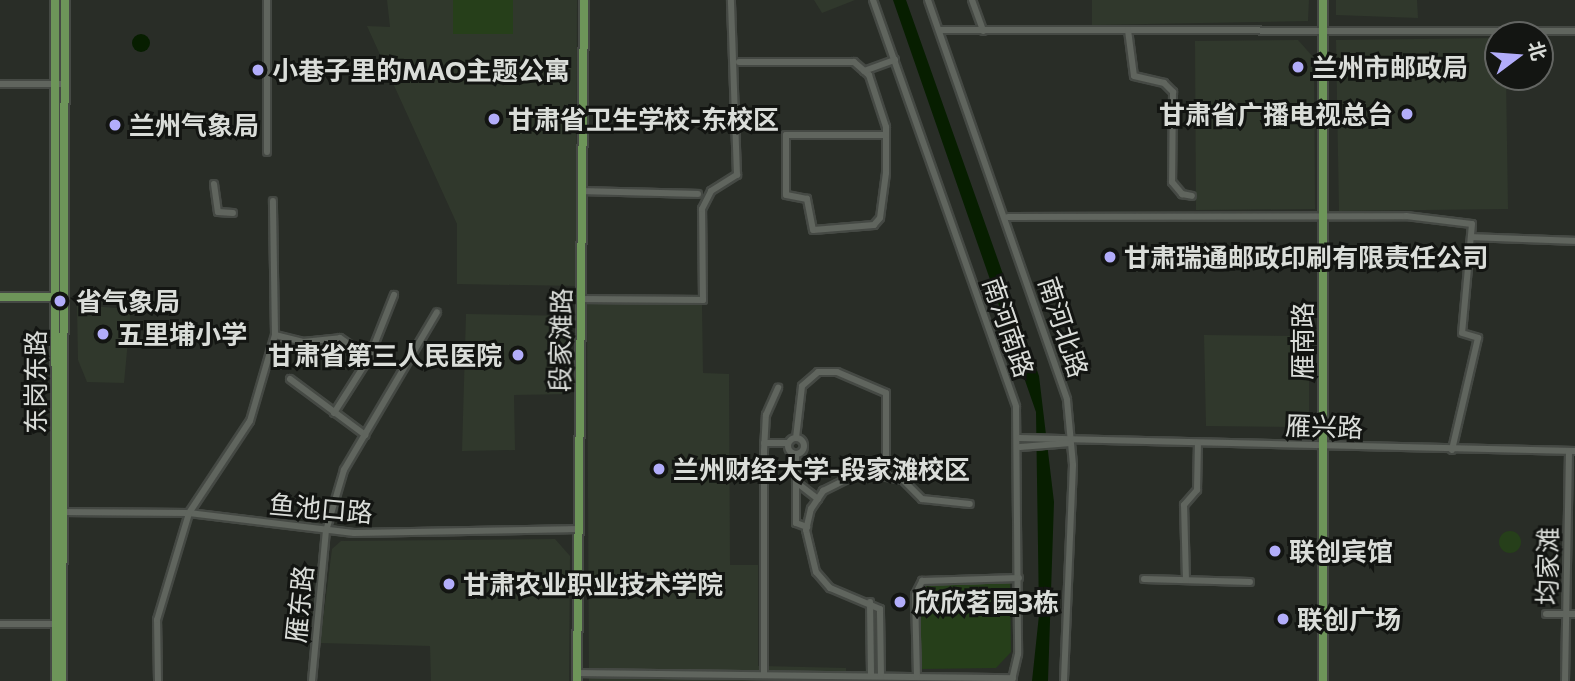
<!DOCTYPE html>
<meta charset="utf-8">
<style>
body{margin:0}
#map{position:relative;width:1575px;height:681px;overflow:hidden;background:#292d27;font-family:Commissioner,"Noto Sans SC",sans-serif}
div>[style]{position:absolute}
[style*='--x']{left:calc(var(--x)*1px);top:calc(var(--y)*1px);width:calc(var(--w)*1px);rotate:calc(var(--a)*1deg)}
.built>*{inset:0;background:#30382c}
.green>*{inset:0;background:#263f1a}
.round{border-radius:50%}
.water>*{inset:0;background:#071e00}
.roads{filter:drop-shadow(2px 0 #454944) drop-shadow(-2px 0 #454944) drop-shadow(0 2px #454944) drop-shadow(0 -2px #454944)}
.minor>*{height:6px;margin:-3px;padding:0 3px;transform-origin:3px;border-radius:3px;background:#60655e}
.minor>.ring{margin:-3px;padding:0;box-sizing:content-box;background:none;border:6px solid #60655e;border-radius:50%}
.major>*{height:8px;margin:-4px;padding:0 4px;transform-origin:4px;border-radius:4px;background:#6d9559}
.dots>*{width:19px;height:19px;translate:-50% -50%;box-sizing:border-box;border:4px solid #131512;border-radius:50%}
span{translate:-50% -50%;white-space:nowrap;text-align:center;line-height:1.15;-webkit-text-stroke:6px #131512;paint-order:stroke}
.poi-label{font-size:26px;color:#daddd9;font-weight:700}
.left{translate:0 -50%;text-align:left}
.right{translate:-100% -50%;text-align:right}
.street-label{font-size:26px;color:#daddd9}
.north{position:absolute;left:1484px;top:21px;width:70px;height:70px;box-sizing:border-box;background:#131512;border:2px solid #636562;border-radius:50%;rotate:74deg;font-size:19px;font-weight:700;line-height:28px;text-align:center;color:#daddd9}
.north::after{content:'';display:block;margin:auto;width:24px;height:32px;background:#b2adfa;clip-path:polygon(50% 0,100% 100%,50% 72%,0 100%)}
</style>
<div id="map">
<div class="built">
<div style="clip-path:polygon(387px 0,577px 0,576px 286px,457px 284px,457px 224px,367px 26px,390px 27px)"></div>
<div style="clip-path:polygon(814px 0,855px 0,822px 13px)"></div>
<div style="clip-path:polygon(1092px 0,1309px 0,1308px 21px,1092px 25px)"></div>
<div style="clip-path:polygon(1336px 0,1417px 0,1418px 18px,1336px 15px)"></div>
<div style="clip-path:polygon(1498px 38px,1498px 77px,1506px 77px,1508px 209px,1339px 211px,1336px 40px)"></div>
<div style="clip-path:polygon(1298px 40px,1314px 58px,1315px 209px,1196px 210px,1195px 41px)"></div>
<div style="clip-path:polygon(587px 303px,702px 305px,703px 373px,729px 374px,730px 565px,758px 565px,758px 666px,846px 668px,846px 681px,589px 681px)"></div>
<div style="clip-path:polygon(77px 305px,131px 309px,124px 383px,87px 382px,78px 360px)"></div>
<div style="clip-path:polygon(466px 314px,571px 316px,571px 394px,514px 395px,515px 450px,462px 451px)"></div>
<div style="clip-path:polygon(1204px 335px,1309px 336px,1309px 413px,1295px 427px,1206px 426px)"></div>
<div style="clip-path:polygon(555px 539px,570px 556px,569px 681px,431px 681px,430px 646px,320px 643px,332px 549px,341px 541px)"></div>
</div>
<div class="green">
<div style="clip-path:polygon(453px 0,513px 0,513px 34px,453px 34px)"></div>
<div class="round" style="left:1499px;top:531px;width:22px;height:22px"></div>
<div style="clip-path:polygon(920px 576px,1010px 576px,1011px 652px,996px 668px,921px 669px)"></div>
</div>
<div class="water">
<div style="clip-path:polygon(893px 0,906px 0,1039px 376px,1054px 502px,1048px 681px,1032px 681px,1039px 615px,1036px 412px)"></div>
<div class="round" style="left:132px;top:34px;width:18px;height:18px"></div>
</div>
<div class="roads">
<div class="minor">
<div style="--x:267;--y:0;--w:152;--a:90"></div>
<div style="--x:873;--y:0;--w:431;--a:70.6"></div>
<div style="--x:1016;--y:407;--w:247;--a:89.5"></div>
<div style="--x:1018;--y:654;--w:28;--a:103"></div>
<div style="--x:928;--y:0;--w:423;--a:70.8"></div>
<div style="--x:1067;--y:400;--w:65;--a:84.7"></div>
<div style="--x:1073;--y:465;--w:216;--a:92.4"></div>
<div style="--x:972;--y:0;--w:33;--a:70"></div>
<div style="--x:939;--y:30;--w:636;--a:0.09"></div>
<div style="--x:1128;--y:30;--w:46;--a:82.6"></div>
<div style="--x:1134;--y:76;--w:31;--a:13"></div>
<div style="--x:1164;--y:83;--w:13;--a:45"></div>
<div style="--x:1173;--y:92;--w:90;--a:90.6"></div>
<div style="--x:1172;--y:182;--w:16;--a:50"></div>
<div style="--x:1182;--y:194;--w:10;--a:11"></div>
<div style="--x:739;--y:62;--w:115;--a:0"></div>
<div style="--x:854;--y:62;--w:20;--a:41"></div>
<div style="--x:869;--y:75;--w:55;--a:71.9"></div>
<div style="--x:886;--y:127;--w:46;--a:90"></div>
<div style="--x:886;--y:173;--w:45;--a:97.6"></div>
<div style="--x:880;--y:218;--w:9;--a:131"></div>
<div style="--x:874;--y:225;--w:61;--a:175.3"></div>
<div style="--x:813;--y:230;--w:32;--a:-101"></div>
<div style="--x:807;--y:199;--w:21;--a:-169"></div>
<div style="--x:786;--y:195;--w:60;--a:-90"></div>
<div style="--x:786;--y:135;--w:100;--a:0"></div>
<div style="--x:864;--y:71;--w:33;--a:-20"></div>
<div style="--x:0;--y:84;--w:64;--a:0"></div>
<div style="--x:214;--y:184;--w:28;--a:82"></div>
<div style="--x:218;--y:212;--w:15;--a:4"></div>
<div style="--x:582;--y:191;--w:116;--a:1.5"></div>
<div style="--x:1008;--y:217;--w:398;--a:-0.1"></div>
<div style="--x:1406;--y:216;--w:66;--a:6.9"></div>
<div style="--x:1472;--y:224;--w:109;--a:95.2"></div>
<div style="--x:1462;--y:333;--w:17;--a:17"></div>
<div style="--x:1478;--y:338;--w:115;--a:103.1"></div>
<div style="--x:1471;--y:237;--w:104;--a:2.2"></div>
<div style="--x:581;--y:299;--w:122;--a:0.5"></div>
<div style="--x:703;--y:300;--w:91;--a:-90.6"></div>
<div style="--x:702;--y:209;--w:20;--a:-63"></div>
<div style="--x:711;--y:191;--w:31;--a:-32"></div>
<div style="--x:737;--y:175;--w:175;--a:-92"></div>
<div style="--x:275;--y:335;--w:29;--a:14"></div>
<div style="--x:303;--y:342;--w:37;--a:-6"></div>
<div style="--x:340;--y:338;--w:35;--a:35"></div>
<div style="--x:290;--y:379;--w:94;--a:36.7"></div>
<div style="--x:334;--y:413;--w:65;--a:-57.5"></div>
<div style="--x:369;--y:358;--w:68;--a:-68.4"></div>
<div class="ring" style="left:788px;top:438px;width:10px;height:10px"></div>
<div style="--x:796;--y:438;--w:52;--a:-83.4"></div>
<div style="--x:802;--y:386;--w:21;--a:-41"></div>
<div style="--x:818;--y:372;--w:19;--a:0"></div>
<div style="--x:837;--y:372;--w:53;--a:23.2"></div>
<div style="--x:886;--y:393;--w:81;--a:90"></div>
<div style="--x:1019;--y:438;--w:556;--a:1.34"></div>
<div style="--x:764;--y:443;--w:24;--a:0"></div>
<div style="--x:1020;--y:447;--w:51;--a:-4.5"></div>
<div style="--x:796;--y:454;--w:69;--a:90"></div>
<div style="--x:796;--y:523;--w:12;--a:20"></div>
<div style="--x:796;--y:482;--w:28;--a:38"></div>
<div style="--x:61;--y:512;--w:128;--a:0.4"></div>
<div style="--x:189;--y:513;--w:166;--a:6.9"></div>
<div style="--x:354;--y:533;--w:225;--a:-1"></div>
<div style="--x:1144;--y:579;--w:106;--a:1.6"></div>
<div style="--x:1186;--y:580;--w:75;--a:-91.5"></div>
<div style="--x:1184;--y:505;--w:20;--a:-49"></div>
<div style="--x:1197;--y:490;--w:47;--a:-88.8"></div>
<div style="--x:870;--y:602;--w:74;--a:89.2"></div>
<div style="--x:1546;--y:614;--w:29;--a:0"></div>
<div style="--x:0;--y:624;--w:55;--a:0"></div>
<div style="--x:577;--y:673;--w:436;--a:0.7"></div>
<div style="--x:764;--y:675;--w:224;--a:-90"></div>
<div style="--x:764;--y:451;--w:36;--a:-87"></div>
<div style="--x:766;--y:415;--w:30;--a:-66"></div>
<div style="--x:881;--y:676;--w:67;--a:-90.9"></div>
<div style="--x:880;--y:609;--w:54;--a:-157.2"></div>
<div style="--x:830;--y:588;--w:21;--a:-131"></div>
<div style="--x:816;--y:572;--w:43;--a:-103.4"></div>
<div style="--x:806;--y:530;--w:22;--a:-77"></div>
<div style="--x:811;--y:509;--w:22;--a:-56"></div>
<div style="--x:823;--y:491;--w:42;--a:-26.6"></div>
<div style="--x:861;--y:472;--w:43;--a:10.8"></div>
<div style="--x:903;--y:480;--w:27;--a:45"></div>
<div style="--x:922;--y:499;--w:48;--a:5.9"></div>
<div style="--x:917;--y:677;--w:82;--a:-91.4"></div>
<div style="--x:915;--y:595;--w:16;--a:-63"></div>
<div style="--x:922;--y:581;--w:97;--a:-1.8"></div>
<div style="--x:158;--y:681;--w:61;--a:-90.9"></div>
<div style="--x:157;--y:620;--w:112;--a:-73.3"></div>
<div style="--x:189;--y:513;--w:110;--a:-56.5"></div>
<div style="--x:250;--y:421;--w:90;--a:-73.8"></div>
<div style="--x:275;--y:335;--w:134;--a:-90.9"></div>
<div style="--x:312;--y:681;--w:151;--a:-84.7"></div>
<div style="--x:326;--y:531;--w:64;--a:-73.6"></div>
<div style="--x:344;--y:470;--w:183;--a:-59.5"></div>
<div style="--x:1565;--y:681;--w:230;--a:-89"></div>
</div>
<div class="major">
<div style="--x:55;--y:0;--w:681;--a:89.92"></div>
<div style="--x:0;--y:297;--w:60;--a:0"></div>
<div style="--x:62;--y:681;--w:681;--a:-89.75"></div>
<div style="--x:577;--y:681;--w:681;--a:-89.41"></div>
<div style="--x:1323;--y:681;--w:681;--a:-90"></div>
</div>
</div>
<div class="dots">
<div style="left:1298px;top:67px;background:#b2adfa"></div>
<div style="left:258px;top:70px;background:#b2adfa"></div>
<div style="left:1407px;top:114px;background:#b2adfa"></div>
<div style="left:494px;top:119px;background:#b2adfa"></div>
<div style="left:115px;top:125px;background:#b2adfa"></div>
<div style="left:1110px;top:257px;background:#b2adfa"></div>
<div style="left:60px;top:301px;background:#b2adfa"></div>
<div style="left:103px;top:334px;background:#b2adfa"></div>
<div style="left:518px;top:355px;background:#b2adfa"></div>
<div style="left:659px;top:469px;background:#b2adfa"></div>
<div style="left:1275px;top:551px;background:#b2adfa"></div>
<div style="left:449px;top:584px;background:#b2adfa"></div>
<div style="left:900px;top:602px;background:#b2adfa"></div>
<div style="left:1283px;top:619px;background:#b2adfa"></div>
</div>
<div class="poi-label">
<span class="left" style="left:1312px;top:67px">兰州市邮政局</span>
<span class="left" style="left:272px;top:70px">小巷子里的MAO主题公寓</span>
<span class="right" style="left:1393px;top:114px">甘肃省广播电视总台</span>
<span class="left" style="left:508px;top:119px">甘肃省卫生学校-东校区</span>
<span class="left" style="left:129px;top:125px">兰州气象局</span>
<span class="left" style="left:1124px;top:257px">甘肃瑞通邮政印刷有限责任公司</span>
<span class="left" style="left:76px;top:301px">省气象局</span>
<span class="left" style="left:117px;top:334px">五里埔小学</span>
<span class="right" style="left:502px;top:355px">甘肃省第三人民医院</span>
<span class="left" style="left:673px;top:469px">兰州财经大学-段家滩校区</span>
<span class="left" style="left:1289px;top:551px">联创宾馆</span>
<span class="left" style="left:463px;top:584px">甘肃农业职业技术学院</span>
<span class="left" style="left:914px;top:602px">欣欣茗园3栋</span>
<span class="left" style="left:1297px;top:619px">联创广场</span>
</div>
<div class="street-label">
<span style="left:1009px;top:327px;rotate:71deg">南河南路</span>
<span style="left:1064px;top:327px;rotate:72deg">南河北路</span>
<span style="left:560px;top:340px;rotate:-89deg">段家滩路</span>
<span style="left:1302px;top:341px;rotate:-90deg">雁南路</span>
<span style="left:35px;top:382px;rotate:-90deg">东岗东路</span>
<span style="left:1324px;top:426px;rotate:2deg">雁兴路</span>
<span style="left:321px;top:508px;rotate:5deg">鱼池口路</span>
<span style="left:1547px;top:566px;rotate:-89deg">均家滩</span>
<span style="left:299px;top:604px;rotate:-84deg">雁东路</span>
</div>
<div class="north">北</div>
</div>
